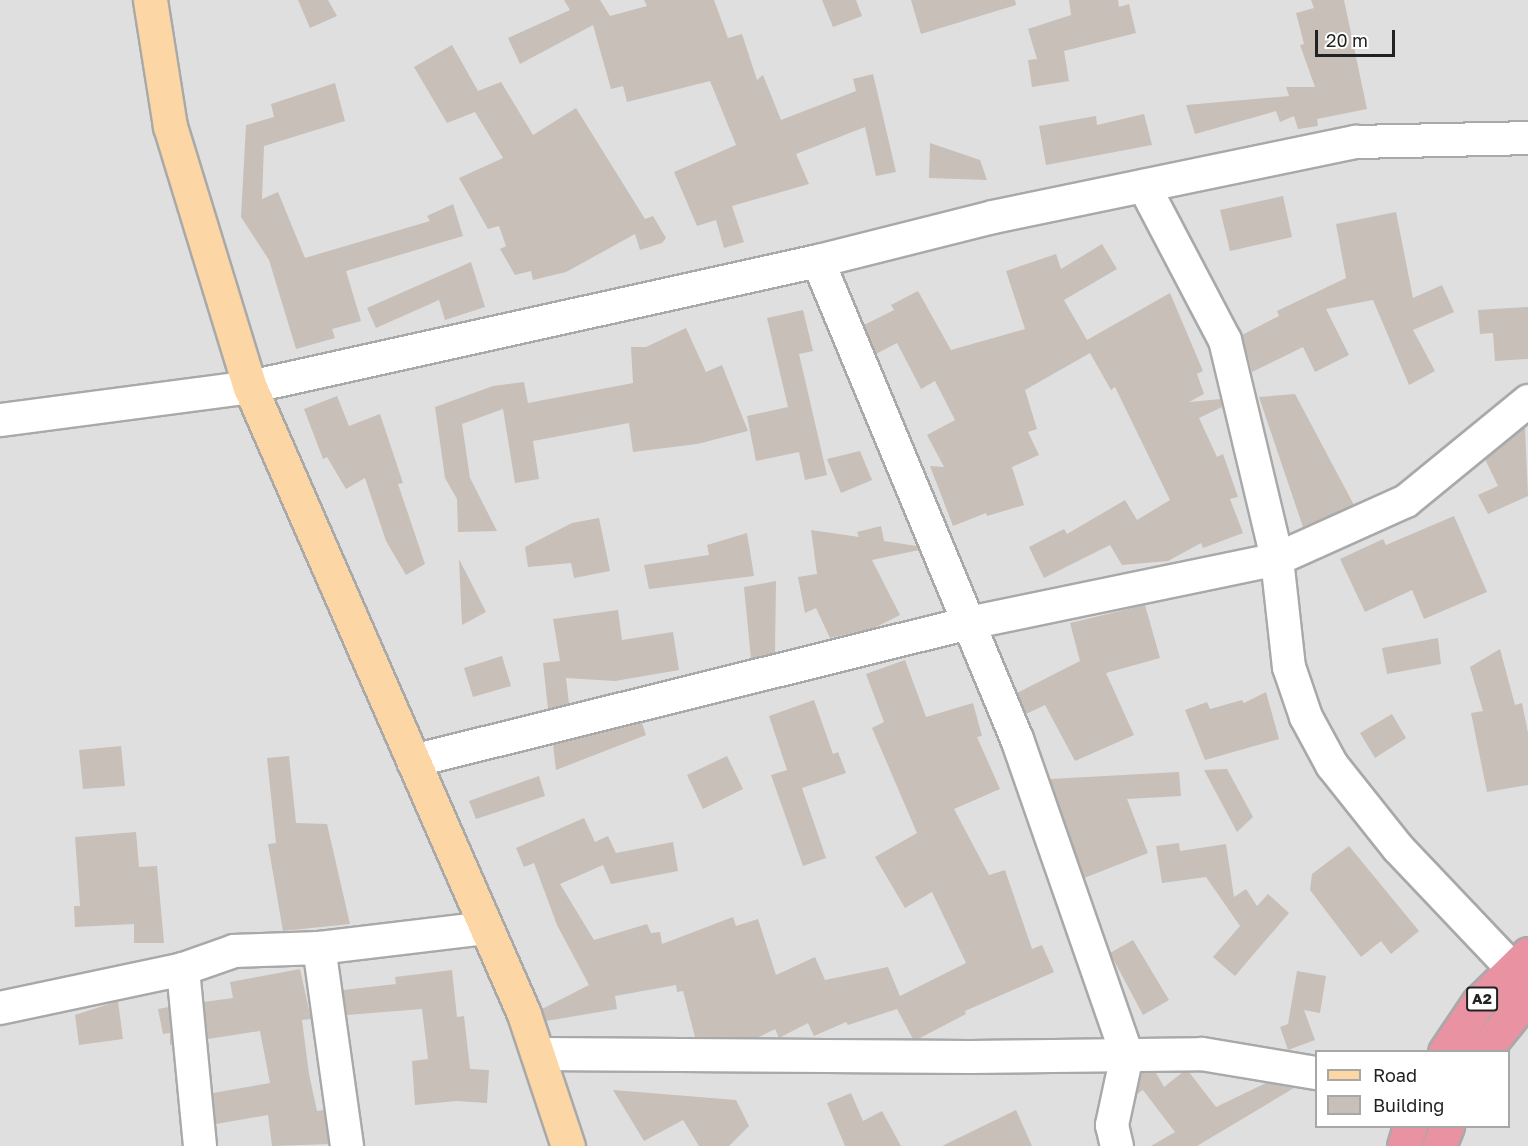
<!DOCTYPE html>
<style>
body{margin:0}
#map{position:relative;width:1528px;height:1146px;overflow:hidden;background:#f2efe9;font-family:"Golos Text",sans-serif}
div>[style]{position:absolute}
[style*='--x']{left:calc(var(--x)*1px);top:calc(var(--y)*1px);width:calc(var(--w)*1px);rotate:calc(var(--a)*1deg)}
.residential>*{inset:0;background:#e0dfdf}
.building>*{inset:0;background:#c7bfb8}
.roads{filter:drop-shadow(2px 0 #a9a9a9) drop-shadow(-2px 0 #a9a9a9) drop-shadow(0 2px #a9a9a9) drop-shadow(0 -2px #a9a9a9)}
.minor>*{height:32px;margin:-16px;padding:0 16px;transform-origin:16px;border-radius:16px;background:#fff}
.major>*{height:33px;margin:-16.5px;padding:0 16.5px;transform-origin:16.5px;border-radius:16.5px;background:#fcd6a4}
.highway>*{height:33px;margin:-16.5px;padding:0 16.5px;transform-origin:16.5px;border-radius:16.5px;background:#e892a2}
span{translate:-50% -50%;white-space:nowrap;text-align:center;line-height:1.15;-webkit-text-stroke:6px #fff;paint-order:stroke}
.shield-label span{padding:2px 4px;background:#fff;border:2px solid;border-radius:4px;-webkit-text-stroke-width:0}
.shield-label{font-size:15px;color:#222;font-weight:700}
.legend{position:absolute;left:1315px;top:1050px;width:195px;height:78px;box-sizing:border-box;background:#fff;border:2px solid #a7a7a7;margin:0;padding:8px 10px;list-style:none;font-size:18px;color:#222}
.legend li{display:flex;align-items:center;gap:12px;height:30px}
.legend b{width:30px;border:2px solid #a7a7a7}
.scale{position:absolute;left:1315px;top:30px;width:80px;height:27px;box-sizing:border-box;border:3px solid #222;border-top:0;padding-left:8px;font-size:18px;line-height:21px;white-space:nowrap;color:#222;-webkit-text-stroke:4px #fff;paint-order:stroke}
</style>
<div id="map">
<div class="residential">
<div style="clip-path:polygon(evenodd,0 0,1528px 0,1528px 1146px,0 1146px,0 0,1316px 1052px,1508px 1052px,1508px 1126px,1316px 1126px,1316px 1052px)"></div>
</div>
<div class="building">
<div style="clip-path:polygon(298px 0,328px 0,337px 16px,310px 28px)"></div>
<div style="clip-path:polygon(564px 0,600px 0,610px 16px,647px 6px,644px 0,714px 0,728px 38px,742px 34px,757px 80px,763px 75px,781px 120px,856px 91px,853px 79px,873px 74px,896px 172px,876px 176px,865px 127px,796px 154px,809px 184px,732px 206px,744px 242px,724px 248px,716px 220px,697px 226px,674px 172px,736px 145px,710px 81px,627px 102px,623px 86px,611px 89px,593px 25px,520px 64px,508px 38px,570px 10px)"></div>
<div style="clip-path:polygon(822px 0,856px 0,862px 16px,833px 27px)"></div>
<div style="clip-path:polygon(911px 0,1015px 0,1016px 5px,921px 34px)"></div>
<div style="clip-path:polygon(1069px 0,1118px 0,1119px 7px,1129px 4px,1136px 33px,1064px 51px,1069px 81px,1032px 87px,1028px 60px,1037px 59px,1028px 29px,1071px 15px)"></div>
<div style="clip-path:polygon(1311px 0,1344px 0,1367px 109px,1317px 119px,1318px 126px,1298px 129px,1294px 116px,1280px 122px,1276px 111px,1195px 134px,1186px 105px,1289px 96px,1286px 87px,1315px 87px,1300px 45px,1304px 44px,1296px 13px,1314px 8px)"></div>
<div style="clip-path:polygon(452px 45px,478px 91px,501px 82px,533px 135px,576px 108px,645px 219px,653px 216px,666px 238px,662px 243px,640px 250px,635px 234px,566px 272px,533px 280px,531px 271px,515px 275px,500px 249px,506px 246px,499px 226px,488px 229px,459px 178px,503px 158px,475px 112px,447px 123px,414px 67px)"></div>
<div style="clip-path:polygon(335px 83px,345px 121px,264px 146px,262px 199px,278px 192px,305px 258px,430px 221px,427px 216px,453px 204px,463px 236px,346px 271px,361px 321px,332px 329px,335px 338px,296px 349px,269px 260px,241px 217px,246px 125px,274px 117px,271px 104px)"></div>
<div style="clip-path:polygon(1144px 114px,1152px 145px,1046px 165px,1039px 126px,1096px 116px,1097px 125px)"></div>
<div style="clip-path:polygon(930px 143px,980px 160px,987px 180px,929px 178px)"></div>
<div style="clip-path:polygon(1283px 196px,1292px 237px,1230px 251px,1220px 210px)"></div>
<div style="clip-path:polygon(1396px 212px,1413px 298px,1442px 285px,1454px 312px,1413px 330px,1435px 371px,1409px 385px,1373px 300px,1326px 309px,1349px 355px,1315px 372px,1303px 347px,1252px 372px,1242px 335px,1279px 316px,1277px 311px,1346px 278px,1336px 224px)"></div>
<div style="clip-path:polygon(1102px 244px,1117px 269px,1064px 300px,1087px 340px,1170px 293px,1203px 371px,1197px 374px,1204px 394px,1189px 402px,1221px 399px,1222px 407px,1199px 418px,1217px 457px,1223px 454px,1238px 497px,1230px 499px,1243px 533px,1203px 548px,1201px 543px,1168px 561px,1122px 565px,1110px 545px,1044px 578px,1029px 547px,1064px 529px,1067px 534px,1125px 500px,1137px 520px,1170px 500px,1115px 387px,1111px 390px,1090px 353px,1025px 390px,1037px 429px,1028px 432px,1039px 455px,1012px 467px,1024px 505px,987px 516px,986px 513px,953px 526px,930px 466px,944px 467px,927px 435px,955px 420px,935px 381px,921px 389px,897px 343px,876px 354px,864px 325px,894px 310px,891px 305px,918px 291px,951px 350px,1025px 329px,1006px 271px,1056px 254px,1061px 269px)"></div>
<div style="clip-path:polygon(471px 262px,485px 307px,445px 320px,439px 300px,376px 328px,367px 308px)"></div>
<div style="clip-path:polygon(1528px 307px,1528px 359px,1495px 361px,1493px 333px,1480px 334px,1478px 310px)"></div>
<div style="clip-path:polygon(803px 310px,813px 351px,799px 354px,827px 475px,805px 480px,799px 452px,756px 461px,747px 416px,788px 407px,767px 318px)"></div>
<div style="clip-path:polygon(686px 328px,706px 372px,722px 365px,748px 431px,697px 444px,633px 452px,629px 423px,533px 441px,539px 479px,515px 483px,503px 409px,462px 424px,470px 478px,497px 531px,458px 532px,457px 499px,445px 478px,435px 407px,493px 386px,524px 382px,528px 403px,633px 383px,631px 347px,646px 347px)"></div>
<div style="clip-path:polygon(1295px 394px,1354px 505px,1303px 527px,1259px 397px)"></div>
<div style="clip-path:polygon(337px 396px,349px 426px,380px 414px,403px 483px,398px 484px,425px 564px,406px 575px,386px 541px,365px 478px,346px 489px,327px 457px,323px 459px,304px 409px)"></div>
<div style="clip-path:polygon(1525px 427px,1528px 496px,1488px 514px,1478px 495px,1498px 486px,1485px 459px)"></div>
<div style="clip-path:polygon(860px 451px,872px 480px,841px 493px,827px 459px)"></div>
<div style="clip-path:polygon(1454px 516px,1487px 592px,1424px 619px,1412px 590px,1365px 612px,1340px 559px,1383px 539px,1386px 545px)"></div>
<div style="clip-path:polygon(599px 518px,610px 571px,574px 578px,571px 563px,528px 567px,525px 547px,572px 523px)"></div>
<div style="clip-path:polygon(881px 526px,884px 541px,917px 546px,919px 550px,872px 560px,900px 615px,874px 628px,830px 638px,816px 608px,805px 613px,798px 577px,817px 574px,811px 530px,859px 537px,857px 532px)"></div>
<div style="clip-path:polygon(747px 533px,754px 576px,649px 589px,644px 565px,709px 555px,707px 545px)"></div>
<div style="clip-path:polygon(459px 559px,486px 612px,462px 625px)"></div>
<div style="clip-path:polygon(776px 581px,775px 653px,751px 659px,744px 587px)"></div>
<div style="clip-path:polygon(1145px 605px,1160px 658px,1106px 673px,1134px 735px,1075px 761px,1045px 705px,1026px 714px,1017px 693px,1080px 661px,1070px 623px)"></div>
<div style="clip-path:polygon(618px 610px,622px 640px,673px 632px,679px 670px,615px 681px,566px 678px,569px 704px,548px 709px,543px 663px,560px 661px,553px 619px)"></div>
<div style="clip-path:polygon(1438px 638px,1441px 664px,1387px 674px,1382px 648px)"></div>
<div style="clip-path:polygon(1500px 649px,1515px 705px,1522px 703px,1528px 733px,1528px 785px,1487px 792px,1471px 713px,1483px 711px,1470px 667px)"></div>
<div style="clip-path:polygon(502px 656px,511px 686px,473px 697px,464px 668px)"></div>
<div style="clip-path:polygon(905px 660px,926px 717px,973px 703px,982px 736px,977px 737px,1000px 789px,954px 809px,989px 875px,1005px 870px,1032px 949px,1042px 945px,1054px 972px,965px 1011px,966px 1014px,918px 1039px,913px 1039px,897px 1009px,848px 1025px,846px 1022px,814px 1036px,808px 1023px,779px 1038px,775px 1029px,757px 1038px,695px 1037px,683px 991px,677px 992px,676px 985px,615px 996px,617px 1009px,546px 1021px,542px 1009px,589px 985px,557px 925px,534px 863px,524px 867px,516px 848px,584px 818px,595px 842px,608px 836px,616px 853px,673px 842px,678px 871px,611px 884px,603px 865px,560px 884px,594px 940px,647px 924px,651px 933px,660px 932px,662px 944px,733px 917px,736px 926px,758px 919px,776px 975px,815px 957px,825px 980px,888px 967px,900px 996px,966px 963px,932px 892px,905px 908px,875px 857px,917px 833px,872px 728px,884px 722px,866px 674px)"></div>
<div style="clip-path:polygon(1266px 692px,1279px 739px,1205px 760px,1185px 710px,1207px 702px,1210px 709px,1242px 700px,1244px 703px)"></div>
<div style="clip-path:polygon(814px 700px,833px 754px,838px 752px,846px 773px,802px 788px,826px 858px,803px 866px,771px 775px,787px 770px,769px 716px)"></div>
<div style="clip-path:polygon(1392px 714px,1406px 738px,1375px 758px,1360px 733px)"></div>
<div style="clip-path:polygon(642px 723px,646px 735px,556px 770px,553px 745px)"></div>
<div style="clip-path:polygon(121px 746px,125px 786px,83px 789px,79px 750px)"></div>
<div style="clip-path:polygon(289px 756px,296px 823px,327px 824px,350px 924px,283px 931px,268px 844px,276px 843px,267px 758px)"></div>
<div style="clip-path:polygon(727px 756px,743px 789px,703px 809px,687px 775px)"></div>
<div style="clip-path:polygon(1227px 769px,1253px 817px,1237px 832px,1204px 770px)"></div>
<div style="clip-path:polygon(1179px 772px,1181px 796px,1127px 799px,1148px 853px,1084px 878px,1050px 779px)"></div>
<div style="clip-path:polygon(539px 776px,545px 796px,476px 819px,469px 801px)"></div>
<div style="clip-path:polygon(136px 832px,139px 867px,157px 866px,164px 943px,134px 943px,134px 924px,75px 927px,74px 906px,80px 906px,75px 837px)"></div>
<div style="clip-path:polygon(1179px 843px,1180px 851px,1226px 844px,1234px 897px,1246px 889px,1257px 906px,1268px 894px,1289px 913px,1235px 976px,1213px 957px,1240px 926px,1206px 877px,1162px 883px,1156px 846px)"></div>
<div style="clip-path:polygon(1349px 846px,1419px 931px,1391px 954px,1381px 941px,1361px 957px,1310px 890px,1312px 874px)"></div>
<div style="clip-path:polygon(1133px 940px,1169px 1000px,1143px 1015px,1110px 953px)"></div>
<div style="clip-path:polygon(300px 969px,311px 1019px,302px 1020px,309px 1074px,317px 1111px,324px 1110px,329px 1144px,272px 1146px,268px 1115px,216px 1124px,213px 1093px,270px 1083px,260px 1031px,208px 1039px,204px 1002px,233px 998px,230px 982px)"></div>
<div style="clip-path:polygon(452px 970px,457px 1017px,464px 1016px,470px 1069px,489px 1070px,487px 1103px,456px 1101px,415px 1105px,412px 1061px,428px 1059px,422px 1009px,347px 1015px,343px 990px,396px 984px,395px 977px)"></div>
<div style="clip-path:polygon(1297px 971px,1326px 976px,1320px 1013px,1304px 1010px,1315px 1040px,1288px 1050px,1280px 1027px,1288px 1024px)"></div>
<div style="clip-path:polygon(118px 1001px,123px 1039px,79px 1045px,75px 1015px)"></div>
<div style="clip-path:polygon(169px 1007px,172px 1045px,170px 1045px,170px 1033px,163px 1034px,158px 1009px)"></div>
<div style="clip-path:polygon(1183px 1072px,1189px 1072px,1216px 1107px,1266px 1083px,1294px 1088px,1197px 1146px,1151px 1146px,1175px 1132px,1143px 1090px,1137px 1094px,1142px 1073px,1156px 1073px,1164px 1087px)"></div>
<div style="clip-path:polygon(613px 1090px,736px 1100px,749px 1126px,729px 1146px,699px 1146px,683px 1120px,644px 1141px)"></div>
<div style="clip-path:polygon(851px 1093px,863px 1121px,882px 1111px,901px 1146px,845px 1146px,827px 1103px)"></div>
<div style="clip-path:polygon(1016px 1110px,1032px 1146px,942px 1146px)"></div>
</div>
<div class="roads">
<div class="minor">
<div style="--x:1144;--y:186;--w:174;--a:62.3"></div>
<div style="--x:1225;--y:340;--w:225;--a:76.6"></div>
<div style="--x:1277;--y:559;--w:109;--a:83.7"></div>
<div style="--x:1289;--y:667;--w:53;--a:71.2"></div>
<div style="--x:1306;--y:717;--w:55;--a:61.6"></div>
<div style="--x:1332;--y:765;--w:106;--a:51.5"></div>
<div style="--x:1398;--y:848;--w:164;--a:46.5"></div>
<div style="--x:818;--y:261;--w:518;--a:67.4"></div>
<div style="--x:1017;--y:739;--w:335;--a:70.8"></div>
<div style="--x:1127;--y:1055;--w:72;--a:102.1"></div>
<div style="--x:1112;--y:1125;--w:22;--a:77"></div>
<div style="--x:0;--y:420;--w:252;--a:-7.5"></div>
<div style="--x:250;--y:387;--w:582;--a:-12.51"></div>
<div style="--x:818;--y:261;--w:180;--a:-14.1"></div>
<div style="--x:993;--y:217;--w:371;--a:-11.7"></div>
<div style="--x:1356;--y:142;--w:172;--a:-1.3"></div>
<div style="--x:413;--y:761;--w:573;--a:-13.94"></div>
<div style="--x:969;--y:623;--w:315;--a:-11.7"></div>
<div style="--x:1277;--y:559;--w:141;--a:-24.2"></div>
<div style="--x:1406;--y:501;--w:158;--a:-39.3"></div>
<div style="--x:0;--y:1008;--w:187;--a:-12"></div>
<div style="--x:538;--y:1054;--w:432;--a:0.4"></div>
<div style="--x:970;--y:1057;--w:232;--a:-0.7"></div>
<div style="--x:1202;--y:1054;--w:116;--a:9.5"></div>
<div style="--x:200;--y:1146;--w:178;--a:-95.5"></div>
<div style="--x:183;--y:969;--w:54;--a:-19.4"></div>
<div style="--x:234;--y:951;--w:85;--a:-2"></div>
<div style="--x:347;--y:1146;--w:200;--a:-98"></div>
<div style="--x:319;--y:948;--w:168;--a:-6.8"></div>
</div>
<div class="major">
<div style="--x:150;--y:0;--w:128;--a:81"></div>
<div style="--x:170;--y:126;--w:273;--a:73"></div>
<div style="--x:250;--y:387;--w:684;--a:66.39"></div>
<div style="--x:524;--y:1014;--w:139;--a:71.6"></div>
</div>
<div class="highway">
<div style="--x:1445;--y:1052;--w:59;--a:-56"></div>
<div style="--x:1478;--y:1003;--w:70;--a:-44.4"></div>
<div style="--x:1483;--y:1052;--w:72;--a:-51.2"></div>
<div style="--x:1404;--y:1146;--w:21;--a:-73"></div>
<div style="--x:1439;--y:1146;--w:22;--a:-68"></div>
</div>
</div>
<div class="shield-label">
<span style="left:1482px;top:999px">A2</span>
</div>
<ul class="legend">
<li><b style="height:8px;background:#fcd6a4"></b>Road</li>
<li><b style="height:16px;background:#c7bfb8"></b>Building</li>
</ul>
<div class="scale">20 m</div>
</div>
